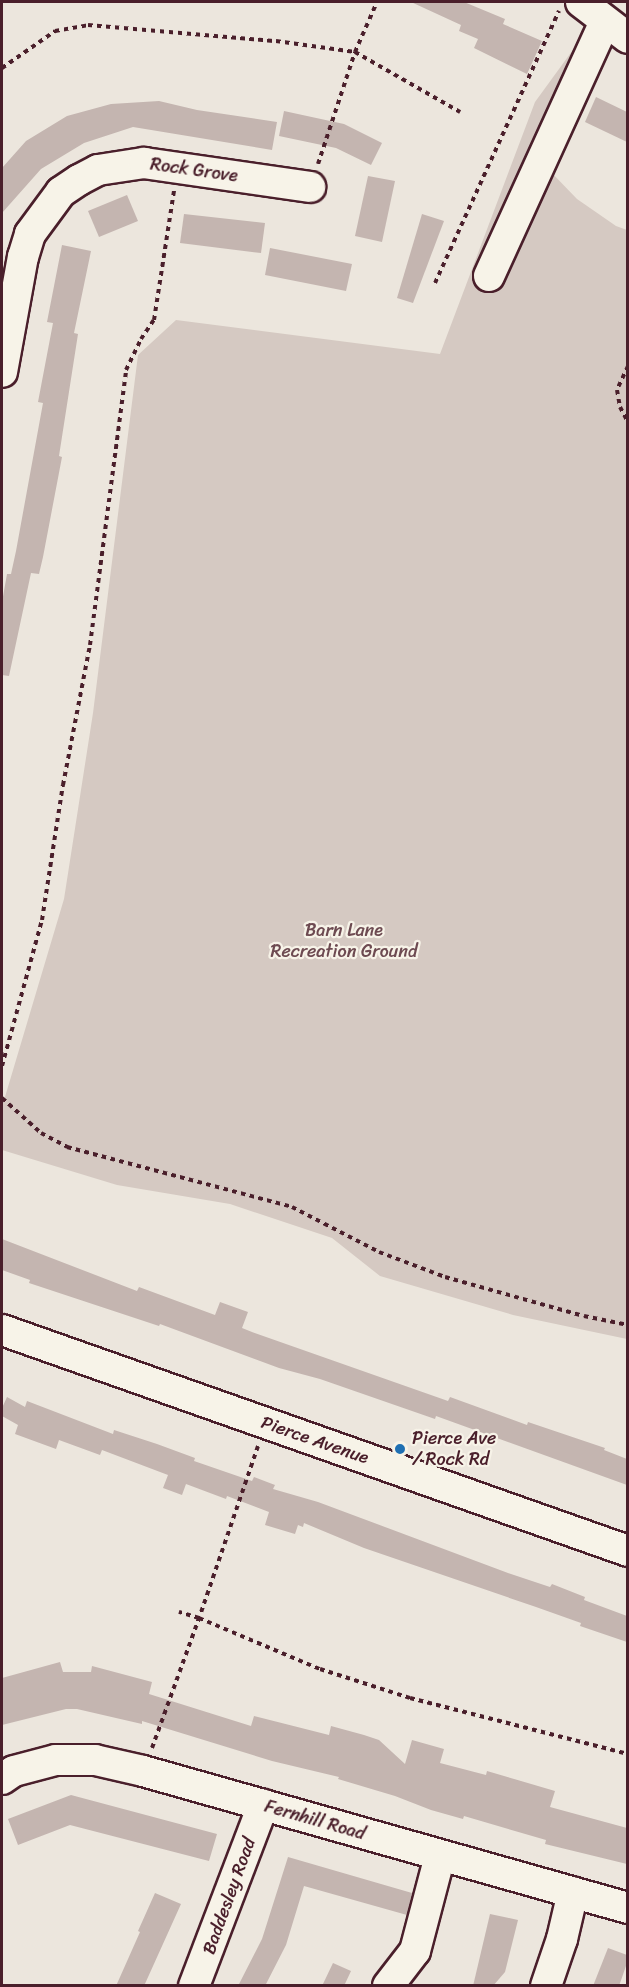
<!DOCTYPE html>
<style>
body{margin:0}
#map{position:relative;width:629px;height:1987px;overflow:hidden;background:#ece6dd;font-family:Sriracha,sans-serif}
div>[style]{position:absolute}
[style*='--x']{left:calc(var(--x)*1px);top:calc(var(--y)*1px);width:calc(var(--w)*1px);rotate:calc(var(--a)*1deg)}
.green>*{inset:0;background:#d5c9c2}
.building>*{inset:0;background:#c4b5b0}
.path>*{height:4px;margin-top:-2px;transform-origin:0;background:repeating-linear-gradient(90deg,#4a1f2b 0 4.5px,transparent 0 9px)}
.roads{filter:drop-shadow(2px 0 #4a1f2b) drop-shadow(-2px 0 #4a1f2b) drop-shadow(0 2px #4a1f2b) drop-shadow(0 -2px #4a1f2b)}
.minor>*{height:30px;margin:-15px;padding:0 15px;transform-origin:15px;border-radius:15px;background:#f7f3e8}
.dots>*{width:16px;height:16px;translate:-50% -50%;box-sizing:border-box;border:3px solid #f7f3e8;border-radius:50%}
span{translate:-50% -50%;white-space:nowrap;text-align:center;line-height:1.15;-webkit-text-stroke:4.5px #f7f3e8;paint-order:stroke}
.street-label{font-size:18px;color:#4a1f2b}
.park-label{font-size:18px;color:#6d4a51}
.poi-label{font-size:18px;color:#4a1f2b}
.left{translate:0 -50%;text-align:left}
.frame{position:absolute;inset:0;border:3px solid #4a1f2b;pointer-events:none}
</style>
<div id="map">
<div class="green">
<div style="clip-path:polygon(582px 29px,604px 44px,548px 169px,577px 199px,616px 226px,627px 230px,627px 1339px,513px 1315px,380px 1276px,332px 1238px,230px 1204px,117px 1185px,2px 1150px,2px 1107px,64px 899px,93px 713px,138px 355px,176px 320px,440px 354px,535px 102px,575px 47px)"></div>
</div>
<div class="building">
<div style="clip-path:polygon(411px 2px,464px 2px,505px 19px,503px 24px,542px 41px,527px 74px,474px 48px,478px 39px,459px 31px,461px 25px)"></div>
<div style="clip-path:polygon(596px 97px,627px 112px,627px 142px,585px 122px)"></div>
<div style="clip-path:polygon(159px 101px,197px 110px,277px 122px,272px 150px,133px 127px,84px 143px,41px 169px,2px 213px,2px 168px,26px 141px,67px 116px,111px 104px)"></div>
<div style="clip-path:polygon(284px 111px,344px 124px,382px 143px,371px 165px,336px 148px,279px 136px)"></div>
<div style="clip-path:polygon(368px 176px,395px 181px,382px 242px,355px 236px)"></div>
<div style="clip-path:polygon(127px 195px,138px 221px,99px 237px,88px 211px)"></div>
<div style="clip-path:polygon(184px 214px,265px 223px,261px 253px,180px 243px)"></div>
<div style="clip-path:polygon(422px 214px,444px 221px,413px 303px,397px 298px)"></div>
<div style="clip-path:polygon(62px 245px,91px 251px,74px 333px,78px 334px,59px 456px,62px 457px,43px 557px,39px 574px,31px 573px,9px 676px,2px 675px,2px 602px,7px 574px,11px 574px,16px 551px,43px 403px,38px 402px,53px 323px,47px 322px)"></div>
<div style="clip-path:polygon(270px 248px,352px 264px,346px 291px,265px 275px)"></div>
<div style="clip-path:polygon(2px 1239px,137px 1291px,139px 1287px,215px 1315px,220px 1302px,248px 1312px,242px 1328px,252px 1332px,448px 1401px,450px 1397px,527px 1425px,528px 1422px,605px 1448px,604px 1450px,627px 1459px,627px 1485px,436px 1416px,435px 1419px,320px 1379px,279px 1368px,160px 1324px,159px 1326px,29px 1283px,30px 1280px,2px 1270px)"></div>
<div style="clip-path:polygon(7px 1397px,25px 1407px,27px 1401px,113px 1434px,114px 1430px,157px 1444px,195px 1458px,194px 1461px,252px 1481px,254px 1477px,275px 1485px,273px 1489px,318px 1502px,511px 1574px,550px 1587px,552px 1584px,585px 1597px,584px 1600px,627px 1616px,627px 1642px,580px 1626px,581px 1623px,536px 1607px,364px 1548px,304px 1523px,303px 1527px,298px 1525px,295px 1534px,265px 1525px,269px 1512px,227px 1496px,226px 1499px,186px 1484px,182px 1495px,163px 1488px,168px 1475px,102px 1450px,100px 1455px,59px 1440px,56px 1449px,15px 1434px,18px 1425px,2px 1416px,2px 1408px)"></div>
<div style="clip-path:polygon(60px 1662px,63px 1672px,91px 1672px,92px 1666px,152px 1682px,149px 1694px,251px 1726px,254px 1716px,329px 1735px,331px 1726px,364px 1735px,379px 1740px,405px 1764px,412px 1740px,444px 1749px,440px 1763px,486px 1775px,487px 1771px,555px 1791px,550px 1807px,627px 1828px,627px 1864px,545px 1844px,546px 1840px,464px 1816px,463px 1819px,431px 1810px,395px 1796px,338px 1779px,339px 1777px,272px 1761px,142px 1721px,142px 1724px,77px 1709px,66px 1709px,2px 1725px,2px 1678px)"></div>
<div style="clip-path:polygon(71px 1795px,217px 1834px,209px 1861px,70px 1825px,18px 1845px,8px 1819px)"></div>
<div style="clip-path:polygon(288px 1857px,412px 1893px,407px 1915px,304px 1886px,286px 1945px,265px 1986px,238px 1986px,262px 1939px)"></div>
<div style="clip-path:polygon(155px 1893px,181px 1904px,144px 1986px,116px 1986px,140px 1932px,138px 1931px)"></div>
<div style="clip-path:polygon(490px 1914px,518px 1920px,505px 1972px,493px 1986px,473px 1986px)"></div>
<div style="clip-path:polygon(608px 1948px,627px 1955px,627px 1963px,619px 1986px,593px 1986px)"></div>
<div style="clip-path:polygon(333px 1963px,351px 1971px,344px 1986px,322px 1986px)"></div>
</div>
<div class="path">
<div style="--x:2;--y:68;--w:65;--a:-34.9"></div>
<div style="--x:55;--y:31;--w:34;--a:-10"></div>
<div style="--x:88;--y:25;--w:189;--a:4.9"></div>
<div style="--x:276;--y:41;--w:80;--a:7.9"></div>
<div style="--x:355;--y:52;--w:121;--a:29.7"></div>
<div style="--x:318;--y:164;--w:118;--a:-71.7"></div>
<div style="--x:355;--y:52;--w:55;--a:-66.3"></div>
<div style="--x:435;--y:283;--w:299;--a:-65.5"></div>
<div style="--x:628;--y:366;--w:26;--a:115"></div>
<div style="--x:617;--y:390;--w:17;--a:80"></div>
<div style="--x:620;--y:407;--w:17;--a:62"></div>
<div style="--x:2;--y:1066;--w:151;--a:-74.7"></div>
<div style="--x:42;--y:920;--w:137;--a:-81.2"></div>
<div style="--x:63;--y:785;--w:143;--a:-79.1"></div>
<div style="--x:90;--y:645;--w:277;--a:-82.5"></div>
<div style="--x:126;--y:370;--w:34;--a:-64"></div>
<div style="--x:141;--y:339;--w:23;--a:-56"></div>
<div style="--x:154;--y:320;--w:131;--a:-81.2"></div>
<div style="--x:2;--y:1098;--w:52;--a:41.9"></div>
<div style="--x:41;--y:1133;--w:30;--a:28"></div>
<div style="--x:67;--y:1147;--w:233;--a:14.9"></div>
<div style="--x:292;--y:1207;--w:98;--a:27.3"></div>
<div style="--x:379;--y:1252;--w:71;--a:20.7"></div>
<div style="--x:445;--y:1277;--w:144;--a:15.7"></div>
<div style="--x:584;--y:1316;--w:45;--a:11.6"></div>
<div style="--x:258;--y:1446;--w:182;--a:108.9"></div>
<div style="--x:199;--y:1618;--w:131;--a:22.9"></div>
<div style="--x:320;--y:1669;--w:95;--a:17.9"></div>
<div style="--x:410;--y:1698;--w:225;--a:14.4"></div>
<div style="--x:152;--y:1748;--w:138;--a:-70.1"></div>
<div style="--x:199;--y:1618;--w:21;--a:-163"></div>
</div>
<div class="roads">
<div class="minor">
<div style="--x:581;--y:2;--w:59;--a:37.5"></div>
<div style="--x:489;--y:276;--w:279;--a:-65.5"></div>
<div style="--x:2;--y:372;--w:117;--a:-79.7"></div>
<div style="--x:23;--y:257;--w:24;--a:-73"></div>
<div style="--x:30;--y:234;--w:52;--a:-53.6"></div>
<div style="--x:61;--y:192;--w:22;--a:-34"></div>
<div style="--x:79;--y:180;--w:21;--a:-28"></div>
<div style="--x:98;--y:170;--w:47;--a:-8.7"></div>
<div style="--x:144;--y:163;--w:168;--a:8.2"></div>
<div style="--x:2;--y:1330;--w:664;--a:19.44"></div>
<div style="--x:2;--y:1779;--w:14;--a:-34"></div>
<div style="--x:14;--y:1771;--w:43;--a:-14.7"></div>
<div style="--x:56;--y:1760;--w:39;--a:0"></div>
<div style="--x:95;--y:1760;--w:49;--a:12.9"></div>
<div style="--x:143;--y:1771;--w:504;--a:15.77"></div>
<div style="--x:194;--y:1986;--w:194;--a:-69.1"></div>
<div style="--x:388;--y:1986;--w:44;--a:-52.4"></div>
<div style="--x:415;--y:1951;--w:98;--a:-75.3"></div>
<div style="--x:546;--y:1986;--w:50;--a:-71.2"></div>
<div style="--x:562;--y:1939;--w:48;--a:-76.8"></div>
</div>
</div>
<div class="dots">
<div style="left:400px;top:1449px;background:#1f6fb2"></div>
</div>
<div class="street-label">
<span style="left:194px;top:170px;rotate:8deg">Rock Grove</span>
<span style="left:315px;top:1440px;rotate:19deg">Pierce Avenue</span>
<span style="left:315px;top:1820px;rotate:16deg">Fernhill Road</span>
<span style="left:229px;top:1896px;rotate:-70deg">Baddesley Road</span>
</div>
<div class="park-label">
<span style="left:344px;top:941px">Barn Lane<br>Recreation Ground</span>
</div>
<div class="poi-label">
<span class="left" style="left:412px;top:1449px">Pierce Ave<br>/ Rock Rd</span>
</div>
<div class="frame"></div>
</div>
